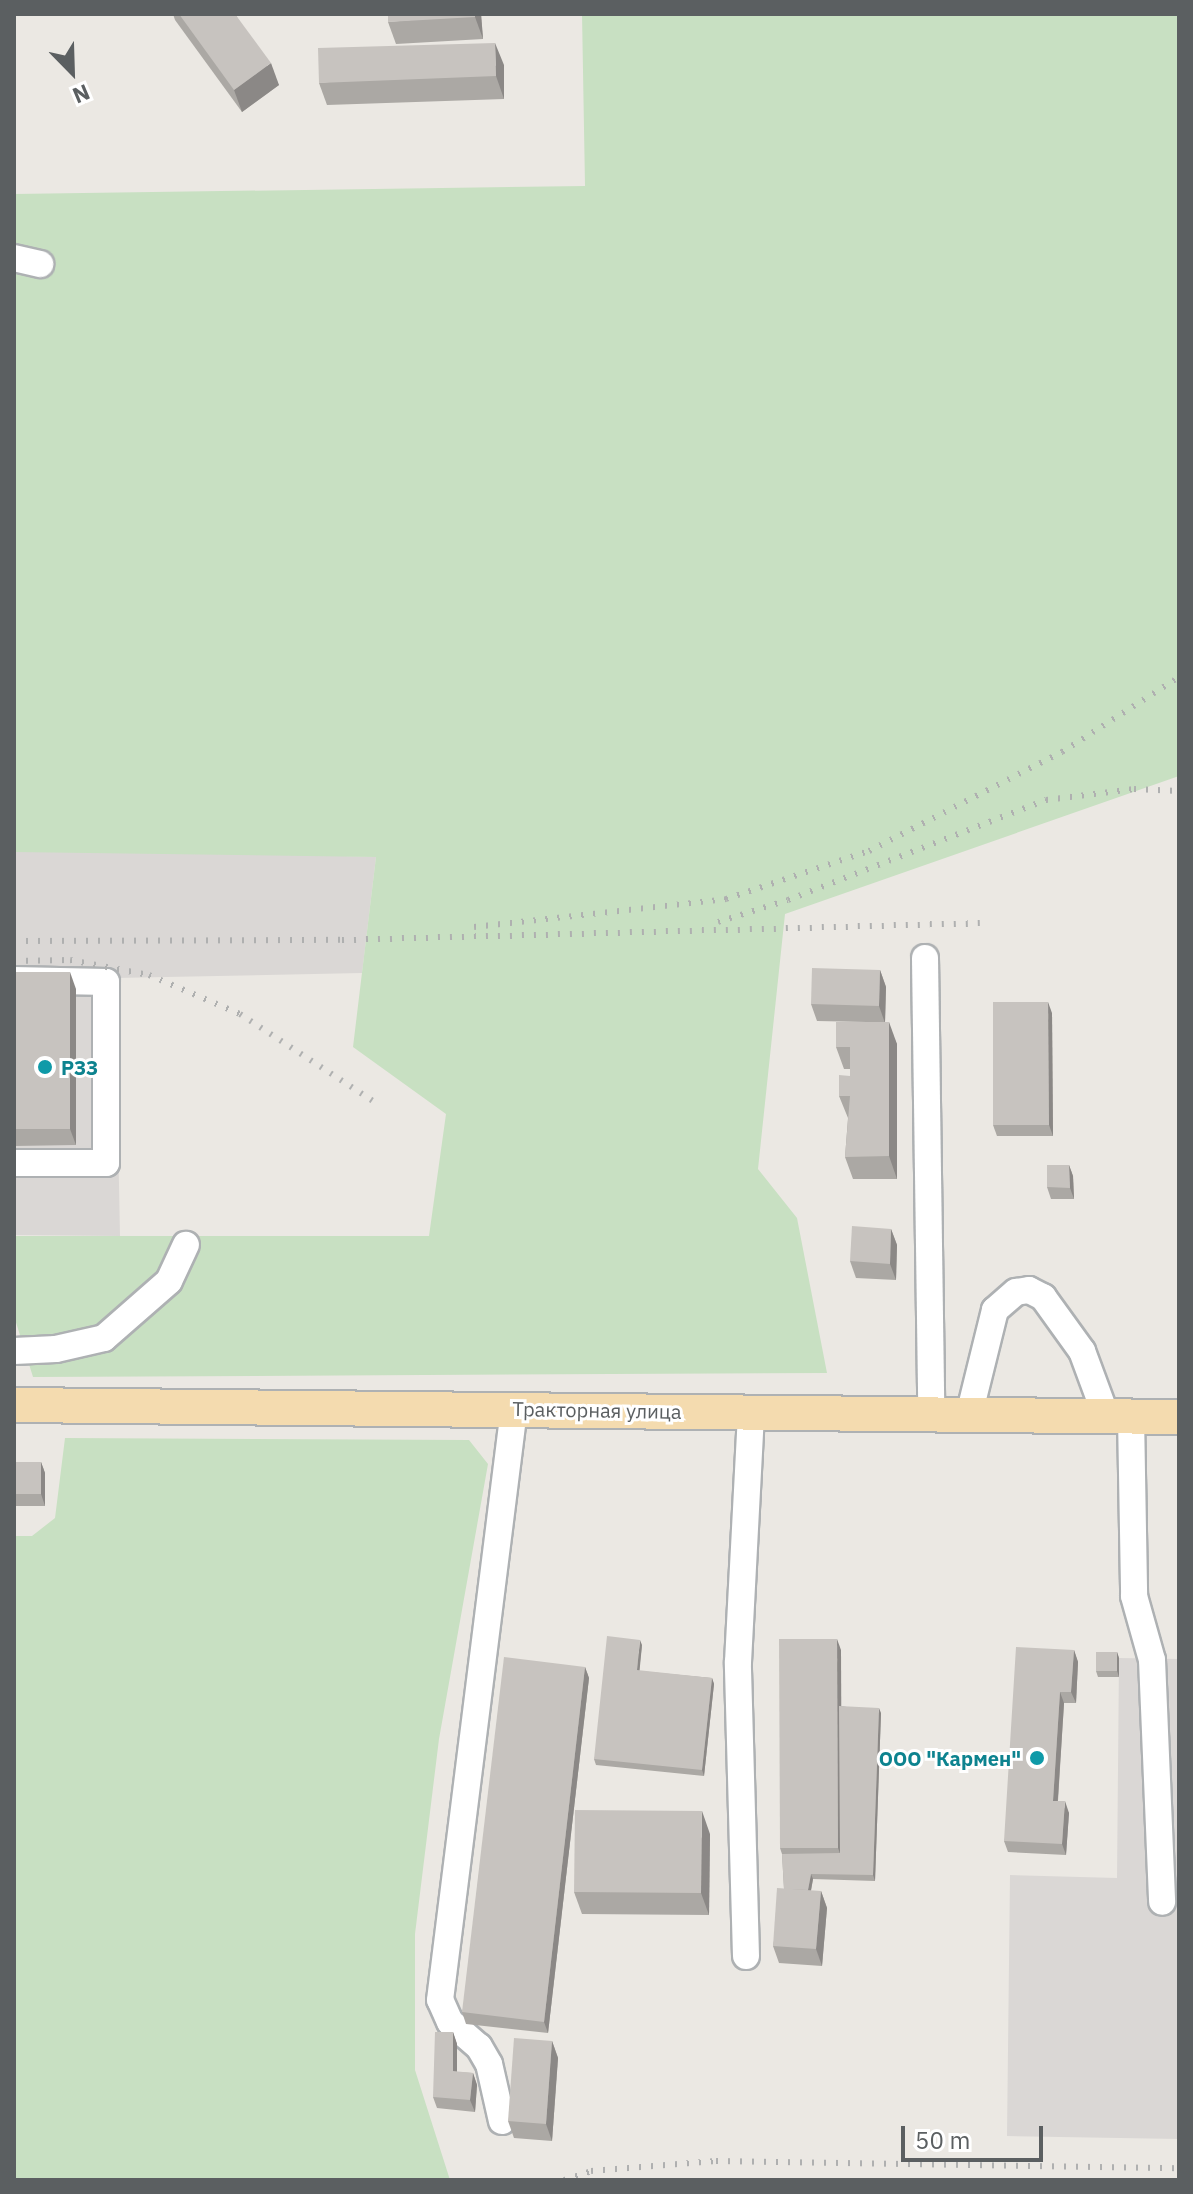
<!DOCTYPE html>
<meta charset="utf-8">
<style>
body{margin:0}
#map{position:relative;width:1193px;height:2194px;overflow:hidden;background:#ebe8e3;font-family:"IBM Plex Sans",sans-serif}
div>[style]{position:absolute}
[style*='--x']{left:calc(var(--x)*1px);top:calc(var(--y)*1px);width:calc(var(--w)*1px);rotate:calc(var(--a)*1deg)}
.industrial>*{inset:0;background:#dad7d5}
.green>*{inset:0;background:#c8e0c2}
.roads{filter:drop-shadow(2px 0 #aeb1b3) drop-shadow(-2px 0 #aeb1b3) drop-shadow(0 2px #aeb1b3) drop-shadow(0 -2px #aeb1b3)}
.minor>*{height:26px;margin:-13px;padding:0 13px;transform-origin:13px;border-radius:13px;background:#fff}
.major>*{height:34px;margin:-17px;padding:0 17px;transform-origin:17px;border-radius:17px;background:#f4dbaf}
.rail>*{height:6px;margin-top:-3px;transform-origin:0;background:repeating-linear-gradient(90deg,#afb0b0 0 2px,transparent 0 12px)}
.wall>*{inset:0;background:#aba8a4}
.shaded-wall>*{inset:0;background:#8b8886}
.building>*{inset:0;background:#c7c3bf}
.dots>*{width:22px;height:22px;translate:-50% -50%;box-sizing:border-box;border:4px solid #fff;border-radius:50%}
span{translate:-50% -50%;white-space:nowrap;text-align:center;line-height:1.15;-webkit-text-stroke:6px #fff;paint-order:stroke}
.culture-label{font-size:20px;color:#0d838f;font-weight:700}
.left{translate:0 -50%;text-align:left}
.right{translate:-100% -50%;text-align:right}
.street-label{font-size:20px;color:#5b5f61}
.frame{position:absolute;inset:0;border:16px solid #5b5f61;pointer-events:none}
.north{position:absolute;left:32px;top:32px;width:80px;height:80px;-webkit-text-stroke:6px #fff;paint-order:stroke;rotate:157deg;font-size:22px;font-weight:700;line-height:32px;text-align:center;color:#5b5f61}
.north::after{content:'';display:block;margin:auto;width:28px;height:36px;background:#5b5f61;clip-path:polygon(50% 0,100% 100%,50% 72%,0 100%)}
.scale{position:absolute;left:901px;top:2126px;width:142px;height:36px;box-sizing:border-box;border:4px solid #5b5f61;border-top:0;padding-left:10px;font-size:24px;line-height:28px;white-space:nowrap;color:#5b5f61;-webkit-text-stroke:6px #fff;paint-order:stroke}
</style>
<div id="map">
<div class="industrial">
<div style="clip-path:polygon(14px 846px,376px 857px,362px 973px,115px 978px,120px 1236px,14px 1235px)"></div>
<div style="clip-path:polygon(1119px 1658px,1179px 1659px,1179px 2139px,1007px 2136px,1010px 1875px,1117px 1878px)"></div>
</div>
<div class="green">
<div style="clip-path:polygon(582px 14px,1179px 14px,1179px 776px,785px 914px,758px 1169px,797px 1218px,827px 1373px,33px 1377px,14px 1316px,14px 1236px,429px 1236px,446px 1114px,353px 1047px,376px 857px,14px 852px,14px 194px,585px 186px)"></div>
<div style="clip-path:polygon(65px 1438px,469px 1440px,488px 1464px,439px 1739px,415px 1934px,415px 2070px,450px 2180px,14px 2180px,14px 1536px,32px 1536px,55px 1518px)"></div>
</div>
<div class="roads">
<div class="minor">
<div style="--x:14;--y:258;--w:27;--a:13"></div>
<div style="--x:925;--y:958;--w:456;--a:89.2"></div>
<div style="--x:14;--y:980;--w:92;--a:1.2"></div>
<div style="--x:106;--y:982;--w:181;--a:90"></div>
<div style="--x:106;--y:1163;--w:92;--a:180"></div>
<div style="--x:14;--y:1351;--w:42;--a:-2.7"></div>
<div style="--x:56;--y:1349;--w:49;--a:-12.9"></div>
<div style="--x:104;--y:1338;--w:86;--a:-41.2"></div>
<div style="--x:169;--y:1281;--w:40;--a:-65"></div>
<div style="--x:969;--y:1415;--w:108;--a:-76.1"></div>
<div style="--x:995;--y:1310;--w:28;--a:-41"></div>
<div style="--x:1016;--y:1292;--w:13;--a:-9"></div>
<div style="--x:1029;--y:1290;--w:16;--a:27"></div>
<div style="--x:1043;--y:1297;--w:67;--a:54.2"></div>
<div style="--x:1082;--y:1351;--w:69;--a:69.7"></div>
<div style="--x:1131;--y:1416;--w:180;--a:89"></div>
<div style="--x:1134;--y:1596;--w:66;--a:74.3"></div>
<div style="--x:1152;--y:1660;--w:242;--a:87.6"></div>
<div style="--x:746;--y:1956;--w:294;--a:-91.6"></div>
<div style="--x:738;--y:1662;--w:249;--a:-87"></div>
<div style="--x:502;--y:2121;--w:58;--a:-102.8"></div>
<div style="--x:489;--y:2064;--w:20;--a:-120"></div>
<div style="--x:479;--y:2047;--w:38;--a:-139"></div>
<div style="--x:450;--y:2022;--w:24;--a:-114"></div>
<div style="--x:440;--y:2000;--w:596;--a:-82.86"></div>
</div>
<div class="major">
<div style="--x:14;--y:1405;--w:1165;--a:0.59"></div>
</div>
</div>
<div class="rail">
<div style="--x:718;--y:922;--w:73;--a:-17.4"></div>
<div style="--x:788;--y:900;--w:277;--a:-21.2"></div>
<div style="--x:1046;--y:800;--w:89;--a:-7.1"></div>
<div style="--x:1134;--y:789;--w:45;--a:2.5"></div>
<div style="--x:474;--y:927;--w:254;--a:-6.3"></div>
<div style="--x:726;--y:899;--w:151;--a:-18.6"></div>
<div style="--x:869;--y:851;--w:217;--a:-27.2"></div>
<div style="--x:1062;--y:752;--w:139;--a:-32.7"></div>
<div style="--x:14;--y:941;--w:328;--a:-0.2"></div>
<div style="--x:342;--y:940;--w:644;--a:-1.51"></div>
<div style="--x:14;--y:961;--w:56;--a:-1"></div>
<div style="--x:70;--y:960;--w:80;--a:10.8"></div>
<div style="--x:149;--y:975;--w:99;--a:23.2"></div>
<div style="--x:240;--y:1014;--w:163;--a:33.2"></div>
<div style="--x:564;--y:2180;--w:28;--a:-18"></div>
<div style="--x:591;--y:2171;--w:125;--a:-4.6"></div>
<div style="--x:716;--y:2161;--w:463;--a:0.9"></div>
</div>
<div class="wall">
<div style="clip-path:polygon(173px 14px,235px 14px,279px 85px,242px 112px,175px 20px)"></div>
<div style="clip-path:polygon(481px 14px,483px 39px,396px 44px,388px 22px)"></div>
<div style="clip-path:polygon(504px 65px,504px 99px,327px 105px,319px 83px)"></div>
<div style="clip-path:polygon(880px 970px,886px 987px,885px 1022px,897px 1044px,897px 1179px,853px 1179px,845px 1157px,848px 1118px,839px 1096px,850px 1076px,850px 1069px,844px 1069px,836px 1047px,867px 1022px,817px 1021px,811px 1004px)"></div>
<div style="clip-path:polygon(14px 972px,76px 989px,76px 1145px,14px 1146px)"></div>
<div style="clip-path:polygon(1052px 1013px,1053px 1136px,997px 1136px,993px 1125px)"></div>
<div style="clip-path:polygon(1069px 1165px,1073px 1176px,1074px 1199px,1051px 1199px,1047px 1187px)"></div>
<div style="clip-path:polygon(891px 1229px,897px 1245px,896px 1280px,856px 1278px,850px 1261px)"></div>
<div style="clip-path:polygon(14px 1462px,41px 1462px,45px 1473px,45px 1506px,14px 1506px)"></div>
<div style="clip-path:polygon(642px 1645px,639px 1671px,712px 1678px,714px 1684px,704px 1776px,596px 1765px,594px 1759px)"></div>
<div style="clip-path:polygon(841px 1650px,841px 1706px,881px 1713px,875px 1881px,813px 1879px,811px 1891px,821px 1891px,827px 1908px,822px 1966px,779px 1963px,773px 1946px,784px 1889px,782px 1854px,780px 1848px)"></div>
<div style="clip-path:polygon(1074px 1650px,1078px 1662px,1076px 1703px,1064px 1703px,1058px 1801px,1069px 1813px,1066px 1855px,1008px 1852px,1004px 1841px)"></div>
<div style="clip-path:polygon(1117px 1652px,1119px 1658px,1119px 1677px,1098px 1677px,1096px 1671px)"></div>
<div style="clip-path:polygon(585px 1667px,589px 1678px,548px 2033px,466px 2024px,462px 2012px)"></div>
<div style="clip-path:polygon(710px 1834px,709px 1915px,582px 1914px,574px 1892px)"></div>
<div style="clip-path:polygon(453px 2032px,457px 2044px,457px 2072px,473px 2073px,477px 2085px,475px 2112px,437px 2108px,433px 2097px)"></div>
<div style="clip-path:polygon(552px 2041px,558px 2058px,552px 2141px,514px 2138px,508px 2121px)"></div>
</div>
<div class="shaded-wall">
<div style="clip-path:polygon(475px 14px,481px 14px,483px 39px,475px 17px)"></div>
<div style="clip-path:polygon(495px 43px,504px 65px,504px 99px,496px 76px)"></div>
<div style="clip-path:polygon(271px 63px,279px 85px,242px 112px,234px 90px)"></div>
<div style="clip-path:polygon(880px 970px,886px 987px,885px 1023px,879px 1006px)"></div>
<div style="clip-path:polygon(70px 972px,76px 989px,76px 1145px,70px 1129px)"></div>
<div style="clip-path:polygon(1048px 1002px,1052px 1013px,1053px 1136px,1049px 1125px)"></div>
<div style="clip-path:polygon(889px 1022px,897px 1044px,897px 1179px,889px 1156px)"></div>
<div style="clip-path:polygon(1069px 1165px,1073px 1176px,1074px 1199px,1070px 1188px)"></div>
<div style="clip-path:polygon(891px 1229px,897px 1245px,896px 1280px,890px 1264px)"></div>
<div style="clip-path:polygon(41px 1462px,45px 1473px,45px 1506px,41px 1494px)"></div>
<div style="clip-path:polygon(837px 1639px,841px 1650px,842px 1859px,838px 1848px)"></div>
<div style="clip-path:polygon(640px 1640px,642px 1645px,639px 1676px,637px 1670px)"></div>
<div style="clip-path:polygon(1074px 1650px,1078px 1662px,1076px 1703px,1071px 1692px)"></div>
<div style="clip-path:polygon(1117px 1652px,1119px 1658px,1119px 1677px,1117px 1671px)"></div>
<div style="clip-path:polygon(585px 1667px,589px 1678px,548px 2033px,544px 2022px)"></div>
<div style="clip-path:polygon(712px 1678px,714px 1684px,704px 1776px,702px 1770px)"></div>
<div style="clip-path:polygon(1060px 1692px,1064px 1703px,1057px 1812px,1053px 1801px)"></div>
<div style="clip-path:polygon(879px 1708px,881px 1713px,875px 1881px,873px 1875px)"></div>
<div style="clip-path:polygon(1065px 1801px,1069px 1813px,1066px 1855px,1062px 1844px)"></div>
<div style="clip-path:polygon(702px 1811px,710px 1834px,709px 1915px,701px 1893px)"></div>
<div style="clip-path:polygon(811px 1874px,813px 1879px,809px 1900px,807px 1895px)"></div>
<div style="clip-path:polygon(821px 1891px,827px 1908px,822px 1966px,816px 1949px)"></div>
<div style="clip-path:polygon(453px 2032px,457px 2044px,457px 2083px,453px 2071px)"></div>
<div style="clip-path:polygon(552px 2041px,558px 2058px,552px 2141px,546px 2124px)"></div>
<div style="clip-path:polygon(473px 2073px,477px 2085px,475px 2112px,470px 2100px)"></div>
</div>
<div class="building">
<div style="clip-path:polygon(179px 14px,235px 14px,271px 63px,234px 90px)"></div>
<div style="clip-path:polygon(388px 14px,475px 14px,475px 17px,388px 22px)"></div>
<div style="clip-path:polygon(495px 43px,496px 76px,319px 83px,318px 48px)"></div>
<div style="clip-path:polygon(812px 968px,880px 970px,879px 1006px,811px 1004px)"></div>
<div style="clip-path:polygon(14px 972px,70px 972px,70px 1129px,14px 1129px)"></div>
<div style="clip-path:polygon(993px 1002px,1048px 1002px,1049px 1125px,993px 1125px)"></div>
<div style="clip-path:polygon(836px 1022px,889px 1022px,889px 1156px,845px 1157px,850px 1096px,839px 1096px,839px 1075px,850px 1076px,850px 1047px,836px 1047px)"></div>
<div style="clip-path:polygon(1047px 1165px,1069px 1165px,1070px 1188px,1047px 1187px)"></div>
<div style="clip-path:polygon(852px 1226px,891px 1229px,890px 1264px,850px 1261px)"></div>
<div style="clip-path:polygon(14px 1462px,41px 1462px,41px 1494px,14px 1494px)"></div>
<div style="clip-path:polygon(607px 1636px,640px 1640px,637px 1670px,712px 1678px,702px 1770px,594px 1759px)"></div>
<div style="clip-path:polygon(779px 1639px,837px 1639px,838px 1848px,780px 1848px)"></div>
<div style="clip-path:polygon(1016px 1647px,1074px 1650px,1071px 1692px,1060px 1692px,1053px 1801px,1065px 1801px,1062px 1844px,1004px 1841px)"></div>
<div style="clip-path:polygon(1096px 1652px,1117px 1652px,1117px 1671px,1096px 1671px)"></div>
<div style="clip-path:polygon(504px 1657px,585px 1667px,544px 2022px,462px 2012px)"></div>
<div style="clip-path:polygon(839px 1706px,879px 1708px,873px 1875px,811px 1874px,808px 1890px,784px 1889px,782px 1854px,840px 1853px)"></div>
<div style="clip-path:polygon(575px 1810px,702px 1811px,701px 1893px,574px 1892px)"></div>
<div style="clip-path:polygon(777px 1888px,821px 1891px,816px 1949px,773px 1946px)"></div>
<div style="clip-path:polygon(435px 2032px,453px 2032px,453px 2071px,473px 2073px,470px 2100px,433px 2097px)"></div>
<div style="clip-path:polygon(514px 2038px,552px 2041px,546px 2124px,508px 2121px)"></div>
</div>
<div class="dots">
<div style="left:45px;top:1067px;background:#0f9aa8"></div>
<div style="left:1037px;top:1758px;background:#0f9aa8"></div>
</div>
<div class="culture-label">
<span class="left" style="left:61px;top:1067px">РЗЗ</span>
<span class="right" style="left:1021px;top:1758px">ООО "Кармен"</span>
</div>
<div class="street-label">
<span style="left:597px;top:1410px;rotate:1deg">Тракторная улица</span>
</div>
<div class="frame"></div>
<div class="north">N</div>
<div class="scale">50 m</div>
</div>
